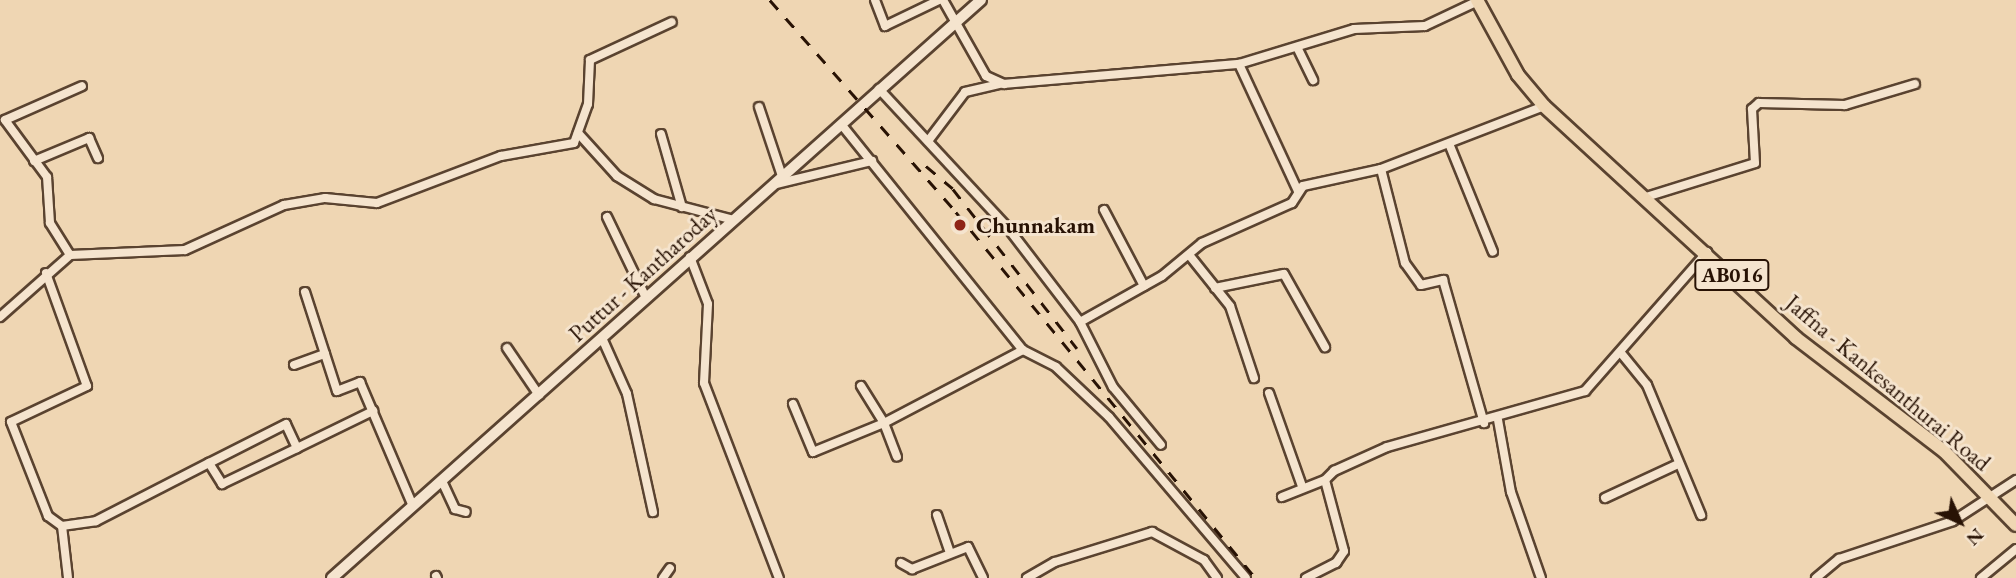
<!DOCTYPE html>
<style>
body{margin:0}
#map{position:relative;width:2016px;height:578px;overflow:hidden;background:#efd6b3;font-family:"EB Garamond",serif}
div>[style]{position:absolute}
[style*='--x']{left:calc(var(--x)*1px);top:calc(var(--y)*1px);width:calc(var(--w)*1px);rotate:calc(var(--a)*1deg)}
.roads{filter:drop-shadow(2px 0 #5a4330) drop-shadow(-2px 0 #5a4330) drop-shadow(0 2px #5a4330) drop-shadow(0 -2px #5a4330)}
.minor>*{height:8px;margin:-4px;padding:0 4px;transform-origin:4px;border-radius:4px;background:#f5e4ce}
.secondary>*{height:10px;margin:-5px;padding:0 5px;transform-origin:5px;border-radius:5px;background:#f5e4ce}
.primary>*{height:12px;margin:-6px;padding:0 6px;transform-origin:6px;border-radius:6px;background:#efd6b3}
.rail>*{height:2.5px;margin-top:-1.25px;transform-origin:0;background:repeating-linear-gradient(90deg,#281204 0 12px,transparent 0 24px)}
.dots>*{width:19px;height:19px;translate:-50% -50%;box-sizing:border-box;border:4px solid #f5e4ce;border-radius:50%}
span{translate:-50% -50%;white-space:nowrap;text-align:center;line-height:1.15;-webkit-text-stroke:6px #f5e4ce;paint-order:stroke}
.shield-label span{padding:2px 5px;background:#f5e4ce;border:2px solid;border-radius:5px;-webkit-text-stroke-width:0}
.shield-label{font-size:21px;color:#281204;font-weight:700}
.poi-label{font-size:23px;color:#281204;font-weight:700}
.left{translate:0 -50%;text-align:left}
.street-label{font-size:23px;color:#281204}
.north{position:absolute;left:1925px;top:487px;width:70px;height:70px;-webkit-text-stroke:5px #f5e4ce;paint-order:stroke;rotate:135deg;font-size:19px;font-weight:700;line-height:28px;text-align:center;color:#281204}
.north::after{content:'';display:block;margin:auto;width:24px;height:32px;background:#281204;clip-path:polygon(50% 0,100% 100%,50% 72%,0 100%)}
</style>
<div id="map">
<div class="roads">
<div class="minor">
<div style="--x:875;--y:0;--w:28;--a:69"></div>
<div style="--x:885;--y:26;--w:60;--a:-25.7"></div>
<div style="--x:943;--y:0;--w:87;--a:60.5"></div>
<div style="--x:986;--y:76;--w:20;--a:24"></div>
<div style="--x:1004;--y:84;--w:236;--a:-4.9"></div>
<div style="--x:1239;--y:64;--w:120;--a:-16.9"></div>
<div style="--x:1354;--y:29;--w:71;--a:-2.4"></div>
<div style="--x:1425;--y:26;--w:59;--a:-25.3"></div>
<div style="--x:1297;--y:47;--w:37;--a:64"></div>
<div style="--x:1239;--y:64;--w:140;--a:65.1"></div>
<div style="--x:879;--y:89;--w:190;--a:47.1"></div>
<div style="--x:1008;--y:228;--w:118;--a:52.5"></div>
<div style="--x:1080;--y:322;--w:73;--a:63.1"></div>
<div style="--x:1113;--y:387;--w:75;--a:50.4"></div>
<div style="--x:759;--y:107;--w:73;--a:71.6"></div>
<div style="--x:841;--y:124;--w:290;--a:51.2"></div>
<div style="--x:1023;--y:350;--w:37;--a:27"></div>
<div style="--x:1056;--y:367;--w:73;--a:43.3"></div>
<div style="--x:1109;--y:417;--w:211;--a:49.6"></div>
<div style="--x:578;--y:133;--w:58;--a:47.8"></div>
<div style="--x:617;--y:176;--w:44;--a:31.9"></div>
<div style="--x:654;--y:199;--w:83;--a:14.7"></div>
<div style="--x:661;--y:134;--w:76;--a:74"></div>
<div style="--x:928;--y:141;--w:61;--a:-52.9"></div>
<div style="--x:965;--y:92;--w:37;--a:-13"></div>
<div style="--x:1450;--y:146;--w:114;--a:67.9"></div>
<div style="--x:34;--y:161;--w:60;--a:-22.7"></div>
<div style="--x:89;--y:138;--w:22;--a:66"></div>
<div style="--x:1381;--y:169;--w:97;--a:75.7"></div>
<div style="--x:1405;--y:263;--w:27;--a:54"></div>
<div style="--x:1421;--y:285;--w:23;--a:-13"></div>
<div style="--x:1443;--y:280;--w:149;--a:74"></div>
<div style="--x:776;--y:184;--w:99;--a:-13.5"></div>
<div style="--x:1646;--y:197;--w:114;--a:-17.3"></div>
<div style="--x:1755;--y:163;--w:54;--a:-93.2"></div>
<div style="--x:1752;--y:109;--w:9;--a:-41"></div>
<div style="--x:1759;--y:103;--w:86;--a:1.3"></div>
<div style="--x:1845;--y:105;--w:73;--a:-16.7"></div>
<div style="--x:1104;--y:210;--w:86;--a:62.2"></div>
<div style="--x:607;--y:217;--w:90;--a:64.3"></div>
<div style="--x:70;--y:255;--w:38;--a:-122"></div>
<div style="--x:50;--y:223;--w:46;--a:-93.7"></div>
<div style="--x:47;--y:177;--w:71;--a:-126.4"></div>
<div style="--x:5;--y:120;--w:84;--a:-23.8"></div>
<div style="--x:1190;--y:256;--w:64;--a:51.3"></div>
<div style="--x:1230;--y:306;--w:76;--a:71.6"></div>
<div style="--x:690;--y:257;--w:50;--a:69"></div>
<div style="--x:708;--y:304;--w:79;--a:92.9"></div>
<div style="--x:704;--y:383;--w:209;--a:69"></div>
<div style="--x:46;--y:273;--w:120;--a:70.1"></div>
<div style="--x:87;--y:386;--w:84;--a:154.7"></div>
<div style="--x:11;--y:422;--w:101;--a:68.5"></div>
<div style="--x:48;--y:516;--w:17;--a:36"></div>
<div style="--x:62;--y:526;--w:34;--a:-8"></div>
<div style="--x:96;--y:521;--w:127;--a:-27.2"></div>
<div style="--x:1215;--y:288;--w:70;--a:-11.5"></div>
<div style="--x:1284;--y:274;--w:84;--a:60.7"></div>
<div style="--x:305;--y:292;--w:104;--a:72.1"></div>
<div style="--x:337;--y:391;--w:25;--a:-21"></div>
<div style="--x:360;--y:382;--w:135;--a:66.9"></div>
<div style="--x:0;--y:317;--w:94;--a:-41.5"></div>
<div style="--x:70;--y:255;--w:115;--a:-2.5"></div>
<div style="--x:185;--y:250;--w:109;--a:-24.4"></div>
<div style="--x:284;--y:205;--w:42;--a:-9.7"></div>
<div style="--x:325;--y:198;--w:52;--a:5.5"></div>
<div style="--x:377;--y:203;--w:133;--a:-20.8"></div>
<div style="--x:501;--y:156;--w:74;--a:-10.1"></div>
<div style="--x:574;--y:143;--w:41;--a:-70.3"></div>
<div style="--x:588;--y:104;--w:44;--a:-87.4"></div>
<div style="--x:590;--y:60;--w:90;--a:-24.9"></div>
<div style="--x:1080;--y:322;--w:94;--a:-29.3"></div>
<div style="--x:1162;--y:276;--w:52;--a:-39.5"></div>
<div style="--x:1202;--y:243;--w:98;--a:-24"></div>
<div style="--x:1292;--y:203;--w:20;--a:-57"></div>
<div style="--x:1303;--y:186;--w:80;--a:-12.3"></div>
<div style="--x:1381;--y:169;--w:175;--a:-21.1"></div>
<div style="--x:602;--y:338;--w:61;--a:65.9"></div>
<div style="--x:627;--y:394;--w:121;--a:77.6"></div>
<div style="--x:507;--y:348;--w:57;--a:55.8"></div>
<div style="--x:1621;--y:353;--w:41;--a:50.9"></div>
<div style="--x:1647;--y:385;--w:141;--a:67.4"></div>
<div style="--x:294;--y:365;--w:33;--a:-20"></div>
<div style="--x:861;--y:386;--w:44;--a:58.1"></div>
<div style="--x:884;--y:423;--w:157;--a:-27.7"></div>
<div style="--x:1269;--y:393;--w:99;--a:70.5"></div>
<div style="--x:793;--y:404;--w:52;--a:67.4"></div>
<div style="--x:813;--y:452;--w:77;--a:-22.2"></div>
<div style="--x:884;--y:423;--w:36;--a:69"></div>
<div style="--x:1498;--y:420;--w:73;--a:79.8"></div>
<div style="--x:1511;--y:492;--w:91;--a:70.8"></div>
<div style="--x:297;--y:448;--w:26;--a:-115"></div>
<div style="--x:286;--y:424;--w:86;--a:153.1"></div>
<div style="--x:209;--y:463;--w:25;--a:58"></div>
<div style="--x:222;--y:484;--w:83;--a:-25.6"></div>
<div style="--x:297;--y:448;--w:85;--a:-26"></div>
<div style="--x:442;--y:481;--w:31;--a:65"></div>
<div style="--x:455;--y:509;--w:11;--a:15"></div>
<div style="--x:1282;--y:497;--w:46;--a:-21.6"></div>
<div style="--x:1605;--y:498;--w:81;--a:-25"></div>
<div style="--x:937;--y:515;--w:40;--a:71.1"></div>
<div style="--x:62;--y:526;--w:52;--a:83.4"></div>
<div style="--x:901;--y:563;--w:13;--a:29"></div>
<div style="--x:912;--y:569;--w:60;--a:-21.4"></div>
<div style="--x:968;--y:547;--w:34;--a:64"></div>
<div style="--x:436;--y:576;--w:2;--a:63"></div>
<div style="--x:663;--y:578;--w:12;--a:-55"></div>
<div style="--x:1027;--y:578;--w:32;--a:-30"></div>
<div style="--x:1055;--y:562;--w:102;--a:-17.2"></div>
<div style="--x:1152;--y:532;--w:59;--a:28.3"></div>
<div style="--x:1204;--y:560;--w:22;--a:54"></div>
<div style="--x:1306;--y:578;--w:34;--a:-27"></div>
<div style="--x:1336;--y:563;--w:14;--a:-56"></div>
<div style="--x:1344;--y:551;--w:73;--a:-105"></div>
<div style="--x:1325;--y:480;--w:13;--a:-45"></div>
<div style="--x:1334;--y:471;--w:58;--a:-24.4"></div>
<div style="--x:1387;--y:447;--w:206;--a:-15.8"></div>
<div style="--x:1585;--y:391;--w:185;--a:-48.7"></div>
<div style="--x:1816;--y:578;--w:30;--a:-40"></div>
<div style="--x:1839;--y:559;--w:120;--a:-18.4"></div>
<div style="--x:1953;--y:521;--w:75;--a:-33.1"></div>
<div style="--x:1981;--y:578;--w:45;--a:-39.6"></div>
</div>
<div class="secondary">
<div style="--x:332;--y:578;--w:869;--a:-41.69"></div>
</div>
<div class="primary">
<div style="--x:1477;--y:0;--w:85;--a:61.3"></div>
<div style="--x:1518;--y:75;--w:40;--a:50"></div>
<div style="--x:1544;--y:106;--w:343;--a:42.6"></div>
<div style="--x:1796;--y:338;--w:186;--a:37.4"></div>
<div style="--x:1944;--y:451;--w:103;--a:45.8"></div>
</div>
</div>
<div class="rail">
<div style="--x:770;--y:0;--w:282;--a:48.7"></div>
<div style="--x:956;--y:212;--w:473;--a:50.7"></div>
<div style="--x:926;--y:166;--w:35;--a:40"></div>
<div style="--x:953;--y:189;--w:202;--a:52.1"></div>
</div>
<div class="dots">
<div style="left:960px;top:225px;background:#8f2418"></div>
</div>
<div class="shield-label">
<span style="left:1732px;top:275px">AB016</span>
</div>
<div class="poi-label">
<span class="left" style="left:976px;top:225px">Chunnakam</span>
</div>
<div class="street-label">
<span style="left:643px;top:274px;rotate:-42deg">Puttur - Kantharoday</span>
<span style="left:1888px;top:383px;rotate:40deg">Jaffna - Kankesanthurai Road</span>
</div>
<div class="north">N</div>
</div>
